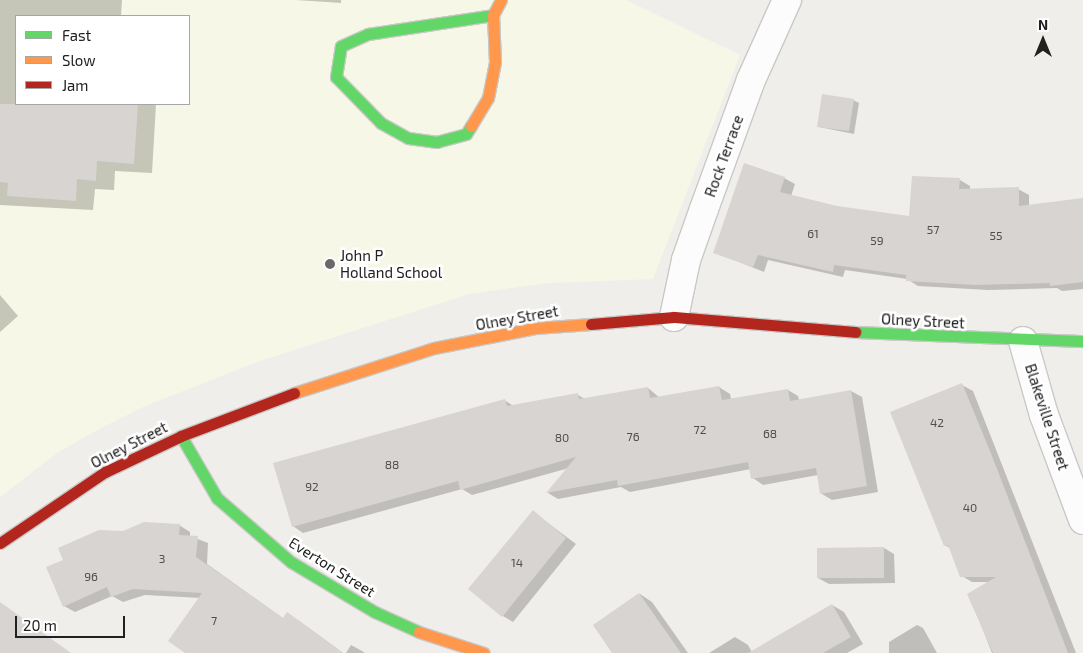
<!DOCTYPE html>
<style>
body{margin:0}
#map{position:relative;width:1083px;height:653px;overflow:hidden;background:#f0eeea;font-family:"Exo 2",sans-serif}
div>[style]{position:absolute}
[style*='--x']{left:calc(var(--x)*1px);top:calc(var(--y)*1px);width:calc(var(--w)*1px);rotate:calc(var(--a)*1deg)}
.education>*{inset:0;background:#f7f7e7}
.shadow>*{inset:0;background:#0003}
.building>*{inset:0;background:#d7d4d1}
.roads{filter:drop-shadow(1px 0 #c8c8c6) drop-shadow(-1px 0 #c8c8c6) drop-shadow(0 1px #c8c8c6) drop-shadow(0 -1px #c8c8c6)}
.street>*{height:28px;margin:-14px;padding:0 14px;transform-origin:14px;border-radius:14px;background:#fdfcfc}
.fast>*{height:11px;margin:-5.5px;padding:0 5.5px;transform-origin:5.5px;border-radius:5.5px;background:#63d668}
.slow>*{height:11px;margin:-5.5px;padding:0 5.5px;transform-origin:5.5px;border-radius:5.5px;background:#ff974d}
.jam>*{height:11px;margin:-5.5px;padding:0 5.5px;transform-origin:5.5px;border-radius:5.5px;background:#b3261e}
.dots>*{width:14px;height:14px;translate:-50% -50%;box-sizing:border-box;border:2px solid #fff;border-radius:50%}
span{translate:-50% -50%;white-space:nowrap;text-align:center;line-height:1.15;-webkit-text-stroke:5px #fff;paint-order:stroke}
.number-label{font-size:12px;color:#4e4e4d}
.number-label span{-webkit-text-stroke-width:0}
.street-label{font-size:15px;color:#212121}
.poi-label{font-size:15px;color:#212121}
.left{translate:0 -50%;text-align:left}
.legend{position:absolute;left:15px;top:15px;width:175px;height:90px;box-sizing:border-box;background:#fff;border:1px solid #a6a6a6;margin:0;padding:6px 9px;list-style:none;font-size:15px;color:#212121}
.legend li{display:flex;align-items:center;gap:10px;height:25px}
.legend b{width:25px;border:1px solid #a6a6a6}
.north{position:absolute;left:1018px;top:15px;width:50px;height:50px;-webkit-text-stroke:4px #fff;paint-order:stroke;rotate:0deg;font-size:14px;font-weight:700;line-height:20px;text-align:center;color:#212121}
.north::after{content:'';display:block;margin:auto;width:18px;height:22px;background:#212121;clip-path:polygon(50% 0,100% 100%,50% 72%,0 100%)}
.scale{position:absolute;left:15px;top:616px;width:110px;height:22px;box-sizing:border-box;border:2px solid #212121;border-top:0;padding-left:6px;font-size:15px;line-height:18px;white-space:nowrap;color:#212121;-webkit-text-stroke:4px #fff;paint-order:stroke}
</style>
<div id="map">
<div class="education">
<div style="clip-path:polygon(evenodd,0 0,626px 0,740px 55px,653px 279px,548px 283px,469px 294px,260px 361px,145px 406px,99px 429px,57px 453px,0 497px,0 0,16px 16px,189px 16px,189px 104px,16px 104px,16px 16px)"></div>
</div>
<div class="shadow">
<div style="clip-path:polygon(0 0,122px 0,121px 16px,16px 16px,16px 104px,156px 104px,152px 173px,115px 171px,114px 190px,95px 189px,93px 210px,0 205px)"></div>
<div style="clip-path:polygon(296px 0,341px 0,341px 3px)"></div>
<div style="clip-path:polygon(853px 100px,859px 103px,854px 134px,819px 127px)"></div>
<div style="clip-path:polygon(784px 178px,795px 184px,791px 196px,837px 207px,911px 217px,960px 180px,970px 186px,970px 190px,1018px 189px,1029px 195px,1029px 206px,1083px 199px,1083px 289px,1062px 291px,1057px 288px,988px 290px,918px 286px,907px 279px,845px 270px,843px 277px,768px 260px,764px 272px,714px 252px)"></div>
<div style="clip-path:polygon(0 295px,18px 316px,0 332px)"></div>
<div style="clip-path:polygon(962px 385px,973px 391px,1076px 653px,992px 653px,969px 594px,989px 582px,972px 582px,962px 576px,950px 548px,945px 545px)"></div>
<div style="clip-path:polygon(719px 387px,730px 394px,731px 399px,788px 390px,798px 396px,799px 400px,851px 391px,862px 397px,878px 492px,832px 500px,822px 494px,818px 475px,763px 485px,753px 478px,751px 469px,630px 492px,621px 487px,558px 499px,548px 493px,569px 468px,472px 495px,462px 489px,303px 533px,293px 526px,504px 400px,514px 406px,578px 395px,585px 399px,648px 388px,660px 398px)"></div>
<div style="clip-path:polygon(533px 512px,576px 544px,513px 622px,503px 616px)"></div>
<div style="clip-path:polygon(179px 525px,190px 532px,190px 536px,208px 543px,207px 564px,284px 619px,298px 620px,343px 653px,187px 653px,201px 598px,145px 595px,123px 602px,112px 596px,75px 612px,64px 606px,123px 533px)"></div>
<div style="clip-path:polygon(884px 548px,894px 554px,895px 583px,829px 584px,818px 578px)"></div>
<div style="clip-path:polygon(640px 594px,652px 602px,688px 653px,613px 653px)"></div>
<div style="clip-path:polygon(832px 605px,844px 612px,863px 644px,847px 653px,709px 653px,735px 637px,748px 645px,752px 652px)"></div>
<div style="clip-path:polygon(917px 625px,923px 628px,937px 653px,889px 653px,889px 642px)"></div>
<div style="clip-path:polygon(351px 645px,362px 651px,365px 653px,346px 653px)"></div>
</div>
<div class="building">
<div style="clip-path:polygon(822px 94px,854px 99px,849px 131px,817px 127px)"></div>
<div style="clip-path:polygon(0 104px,138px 104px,134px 164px,97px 161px,96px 181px,77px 179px,76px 201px,7px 196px,8px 183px,0 182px)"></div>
<div style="clip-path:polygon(744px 163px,785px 177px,780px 192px,837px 206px,909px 216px,912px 176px,960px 178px,959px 189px,1019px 187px,1019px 206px,1083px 198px,1083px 282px,1050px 286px,1050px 283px,976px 285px,906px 281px,906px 275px,834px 265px,833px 272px,758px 255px,753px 267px,713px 253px)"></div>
<div style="clip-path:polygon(962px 383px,992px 456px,1068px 653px,993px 653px,967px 594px,996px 577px,960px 577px,948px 545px,944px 546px,890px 412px)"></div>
<div style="clip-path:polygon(719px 386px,722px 400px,788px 389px,790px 401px,851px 390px,867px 486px,820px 494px,816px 468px,751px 479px,748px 462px,618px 486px,617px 480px,546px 493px,576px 457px,460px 490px,458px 481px,292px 527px,273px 463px,505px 399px,507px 406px,578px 393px,579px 399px,648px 387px,650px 398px)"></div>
<div style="clip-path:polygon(533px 510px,566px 538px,502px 617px,468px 589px)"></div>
<div style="clip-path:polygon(144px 522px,180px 524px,179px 535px,198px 536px,196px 557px,283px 618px,287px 612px,343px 653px,185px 653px,168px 641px,202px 593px,133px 589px,111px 597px,107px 587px,63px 607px,46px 567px,63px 560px,58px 548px,99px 530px,123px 531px)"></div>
<div style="clip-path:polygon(884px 547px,884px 578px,817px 578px,817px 548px)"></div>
<div style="clip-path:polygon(639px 593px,681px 653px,612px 653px,593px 625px)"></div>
<div style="clip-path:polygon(0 602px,71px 653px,0 653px)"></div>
<div style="clip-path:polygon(832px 604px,851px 637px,823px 653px,748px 653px)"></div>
</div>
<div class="roads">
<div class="street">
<div style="--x:674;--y:317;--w:58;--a:-78.1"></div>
<div style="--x:686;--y:260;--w:54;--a:-70.6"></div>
<div style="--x:704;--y:209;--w:137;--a:-70"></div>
<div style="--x:751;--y:80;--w:88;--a:-65.8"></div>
<div style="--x:1023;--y:341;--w:77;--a:74.2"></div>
<div style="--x:1044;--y:415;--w:112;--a:69.6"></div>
</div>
<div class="fast">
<div style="--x:471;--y:126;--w:9;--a:122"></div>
<div style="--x:466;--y:134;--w:30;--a:165"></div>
<div style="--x:437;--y:142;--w:29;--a:-172"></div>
<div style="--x:408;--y:138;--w:31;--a:-151"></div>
<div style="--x:381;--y:123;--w:64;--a:-134.4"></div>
<div style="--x:336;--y:77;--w:31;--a:-81"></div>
<div style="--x:341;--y:46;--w:30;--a:-24"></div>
<div style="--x:368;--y:34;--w:126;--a:-8.6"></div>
<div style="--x:855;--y:332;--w:228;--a:2.3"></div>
<div style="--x:181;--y:436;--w:72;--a:59.9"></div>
<div style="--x:217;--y:498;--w:98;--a:40.9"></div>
<div style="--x:291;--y:562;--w:98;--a:30.8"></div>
<div style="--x:375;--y:612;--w:48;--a:24.4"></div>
</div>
<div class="slow">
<div style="--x:471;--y:126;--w:33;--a:-59"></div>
<div style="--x:488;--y:98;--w:37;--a:-79"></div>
<div style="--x:495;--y:62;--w:47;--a:-92.4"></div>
<div style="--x:493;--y:15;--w:17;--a:-62"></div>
<div style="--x:294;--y:393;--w:147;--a:-17.8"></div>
<div style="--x:434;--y:348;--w:103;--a:-11.2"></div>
<div style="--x:535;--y:328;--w:56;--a:-4.1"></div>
<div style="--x:419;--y:632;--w:68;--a:17.9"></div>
</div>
<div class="jam">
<div style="--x:591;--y:324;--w:83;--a:-4.8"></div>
<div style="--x:674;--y:317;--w:182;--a:4.7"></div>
<div style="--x:0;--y:543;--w:127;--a:-34.1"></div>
<div style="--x:105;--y:472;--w:84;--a:-25.3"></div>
<div style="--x:181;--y:436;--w:121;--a:-20.8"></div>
</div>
</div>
<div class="dots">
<div style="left:330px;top:264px;background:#696967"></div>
</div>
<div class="number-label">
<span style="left:933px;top:230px">57</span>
<span style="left:813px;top:234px">61</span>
<span style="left:996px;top:236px">55</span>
<span style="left:877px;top:241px">59</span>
<span style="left:937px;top:423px">42</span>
<span style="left:700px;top:430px">72</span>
<span style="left:770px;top:434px">68</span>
<span style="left:633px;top:437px">76</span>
<span style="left:562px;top:438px">80</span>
<span style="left:392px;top:465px">88</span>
<span style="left:312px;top:487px">92</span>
<span style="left:970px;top:508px">40</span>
<span style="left:162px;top:559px">3</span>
<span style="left:517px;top:563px">14</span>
<span style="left:91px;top:577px">96</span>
<span style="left:214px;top:621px">7</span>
</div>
<div class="street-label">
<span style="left:724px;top:156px;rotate:-70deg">Rock Terrace</span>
<span style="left:517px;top:318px;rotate:-10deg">Olney Street</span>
<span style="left:923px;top:321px;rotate:3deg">Olney Street</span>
<span style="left:1047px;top:417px;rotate:72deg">Blakeville Street</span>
<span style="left:129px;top:445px;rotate:-27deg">Olney Street</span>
<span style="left:332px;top:567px;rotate:32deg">Everton Street</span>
</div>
<div class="poi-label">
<span class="left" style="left:340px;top:264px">John P<br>Holland School</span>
</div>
<ul class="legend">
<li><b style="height:6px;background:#63d668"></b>Fast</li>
<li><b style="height:6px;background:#ff974d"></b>Slow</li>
<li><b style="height:6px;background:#b3261e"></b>Jam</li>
</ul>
<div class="north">N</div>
<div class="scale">20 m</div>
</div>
